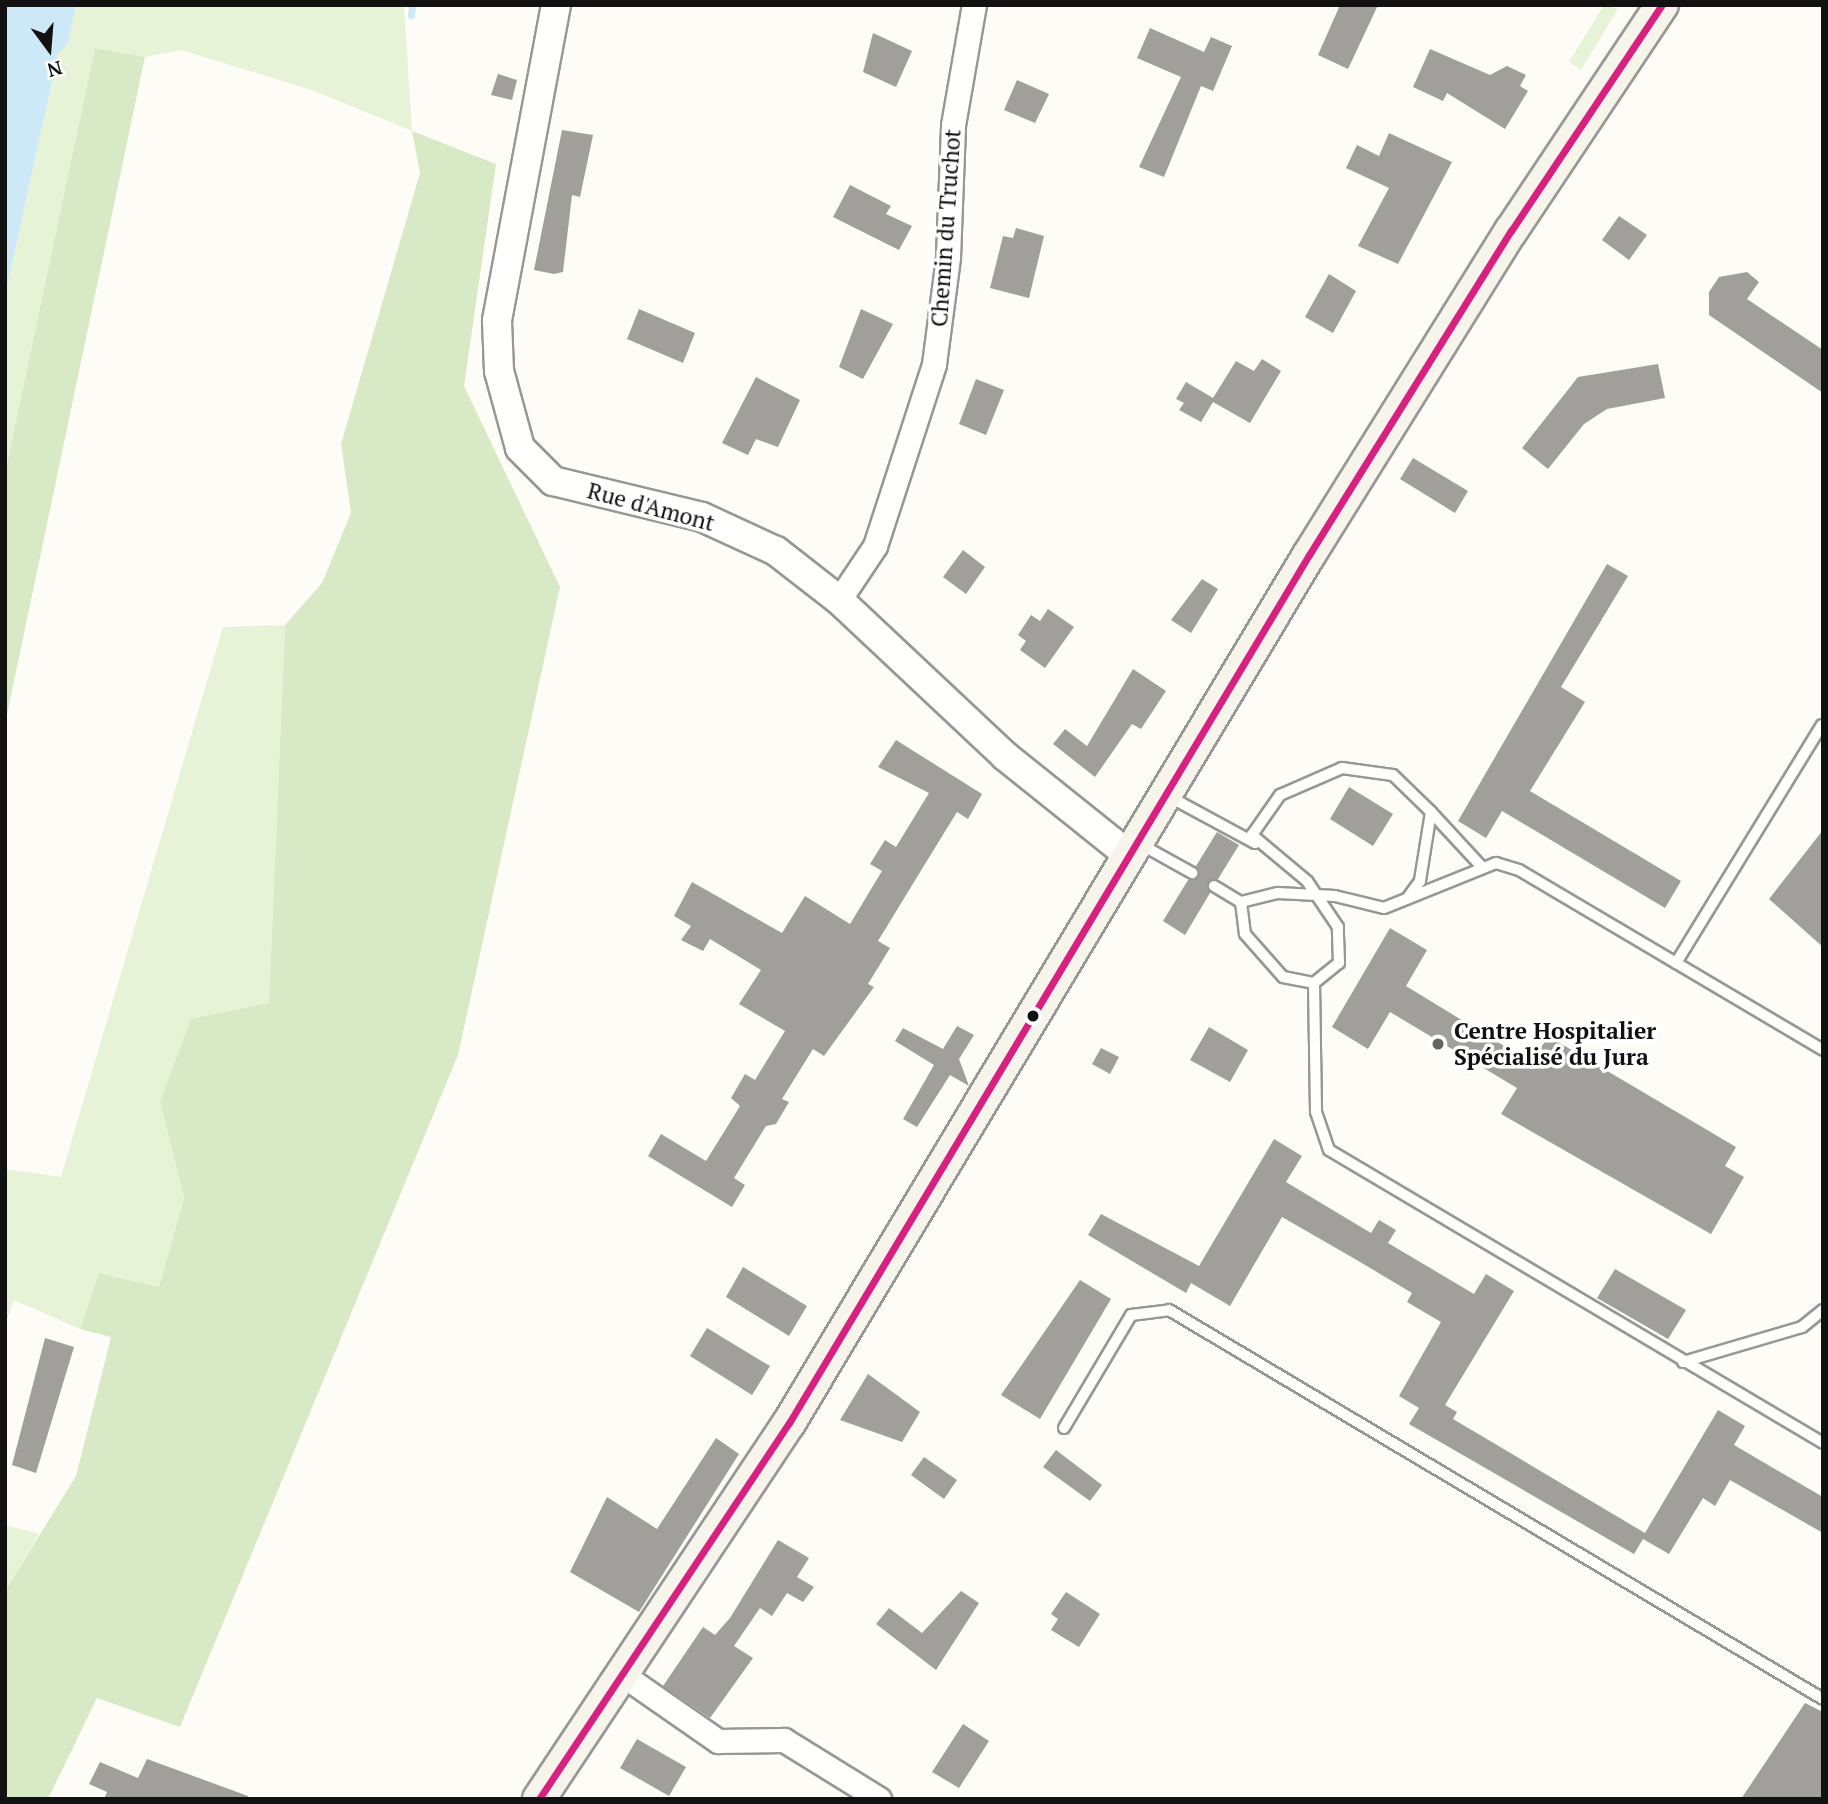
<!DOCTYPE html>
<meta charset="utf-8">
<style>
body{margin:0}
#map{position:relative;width:1828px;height:1804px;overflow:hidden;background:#fdfcf7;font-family:"PT Serif",serif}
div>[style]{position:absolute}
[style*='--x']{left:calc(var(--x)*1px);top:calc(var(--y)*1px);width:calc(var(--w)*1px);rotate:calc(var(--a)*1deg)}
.green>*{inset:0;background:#e7f3d7}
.forest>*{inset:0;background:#d8eac5}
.water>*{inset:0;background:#cde8f7}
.stream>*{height:7px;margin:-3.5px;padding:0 3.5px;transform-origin:3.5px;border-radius:3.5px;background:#cde8f7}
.building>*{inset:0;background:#a19f9c}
.roads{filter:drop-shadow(2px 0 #979795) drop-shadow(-2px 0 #979795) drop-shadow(0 2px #979795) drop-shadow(0 -2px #979795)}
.service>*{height:10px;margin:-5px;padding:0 5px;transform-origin:5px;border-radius:5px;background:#fffffe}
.minor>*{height:23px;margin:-11.5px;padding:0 11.5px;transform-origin:11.5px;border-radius:11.5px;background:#fffffe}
.tertiary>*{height:28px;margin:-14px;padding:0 14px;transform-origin:14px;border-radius:14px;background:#fffffe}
.secondary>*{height:32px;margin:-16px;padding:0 16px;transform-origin:16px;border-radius:16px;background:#f6f4eb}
.bus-1>*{height:7px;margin:-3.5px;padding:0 3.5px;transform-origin:3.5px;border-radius:3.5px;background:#d82080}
.dots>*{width:19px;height:19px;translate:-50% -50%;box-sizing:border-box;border:4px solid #fff;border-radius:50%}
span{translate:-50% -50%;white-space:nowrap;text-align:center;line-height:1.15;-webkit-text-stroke:7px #fff;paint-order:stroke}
.street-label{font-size:23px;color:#111}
.poi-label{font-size:23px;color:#111;font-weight:700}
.left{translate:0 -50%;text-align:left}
.frame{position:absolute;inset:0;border:7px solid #111;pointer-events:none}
.north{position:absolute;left:14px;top:14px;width:70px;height:70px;-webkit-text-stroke:5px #fff;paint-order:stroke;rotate:164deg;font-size:19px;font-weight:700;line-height:28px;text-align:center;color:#111}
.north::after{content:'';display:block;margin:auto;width:24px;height:32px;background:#111;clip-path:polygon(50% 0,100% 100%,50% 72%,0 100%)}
</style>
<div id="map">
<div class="green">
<div style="clip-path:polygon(76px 5px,404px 5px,412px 131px,312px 90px,181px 50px,145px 57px,95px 48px,5px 473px,5px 296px,58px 54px,68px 43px)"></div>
<div style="clip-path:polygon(1604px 5px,1618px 9px,1581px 70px,1569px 62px)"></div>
<div style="clip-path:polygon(285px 625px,269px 1003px,160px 1102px,184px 1198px,159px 1287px,99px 1273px,80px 1329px,14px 1300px,5px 1325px,5px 1169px,61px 1177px,223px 627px)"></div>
<div style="clip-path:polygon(5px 1525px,39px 1534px,5px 1591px)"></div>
</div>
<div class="forest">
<div style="clip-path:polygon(95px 48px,145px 57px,5px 724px,5px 473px)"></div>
<div style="clip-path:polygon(412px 131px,496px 164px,464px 386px,560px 587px,458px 1055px,180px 1727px,97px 1698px,48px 1799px,5px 1799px,5px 1591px,76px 1476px,111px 1337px,80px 1329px,99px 1273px,159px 1287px,184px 1198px,160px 1102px,191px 1019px,269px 1003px,285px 625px,322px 583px,351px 513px,341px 444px,420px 173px)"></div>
</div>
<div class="water">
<div style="clip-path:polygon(5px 5px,76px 5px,68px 43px,58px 54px,5px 296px)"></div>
</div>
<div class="stream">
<div style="--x:411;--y:15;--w:10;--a:-84"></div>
</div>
<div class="building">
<div style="clip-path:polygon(1340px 5px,1378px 5px,1348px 69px,1318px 55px)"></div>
<div style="clip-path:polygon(1150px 28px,1204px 52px,1211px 37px,1232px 46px,1213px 91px,1201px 86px,1164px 177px,1139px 167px,1181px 77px,1137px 58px)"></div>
<div style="clip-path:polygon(873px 33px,912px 51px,896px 87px,863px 72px)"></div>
<div style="clip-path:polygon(1430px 49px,1490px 75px,1507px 66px,1526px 75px,1520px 86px,1528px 91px,1505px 129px,1447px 93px,1443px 101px,1413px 87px)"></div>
<div style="clip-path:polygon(498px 74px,517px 80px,512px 100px,491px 95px)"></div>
<div style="clip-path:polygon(1017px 80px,1049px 94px,1035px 123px,1004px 110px)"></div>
<div style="clip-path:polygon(562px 130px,593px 135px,580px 197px,572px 195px,563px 272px,554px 274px,534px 270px)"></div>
<div style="clip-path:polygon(1389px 133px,1452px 162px,1398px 264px,1358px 246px,1389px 188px,1346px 168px,1357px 145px,1379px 156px)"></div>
<div style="clip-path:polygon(850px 185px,891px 206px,886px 214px,912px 226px,899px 250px,833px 217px)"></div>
<div style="clip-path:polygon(1619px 216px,1647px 235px,1629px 260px,1602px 240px)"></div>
<div style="clip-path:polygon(1016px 228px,1044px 236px,1029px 298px,990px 288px,1003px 236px,1013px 238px)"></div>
<div style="clip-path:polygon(1747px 272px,1759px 282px,1747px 299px,1823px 350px,1823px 393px,1709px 315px,1709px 292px,1719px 277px)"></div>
<div style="clip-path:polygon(1329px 274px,1356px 291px,1333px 333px,1305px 317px)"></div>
<div style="clip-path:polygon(639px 309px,695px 333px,683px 363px,627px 339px)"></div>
<div style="clip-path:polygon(861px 309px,893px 324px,863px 379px,839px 367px)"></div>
<div style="clip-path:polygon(1262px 359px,1281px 371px,1250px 423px,1213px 402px,1201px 422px,1179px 410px,1184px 403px,1176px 399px,1186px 382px,1213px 398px,1236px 361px,1254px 371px)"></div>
<div style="clip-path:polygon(1658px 364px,1665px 398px,1607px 409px,1584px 424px,1548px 469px,1522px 448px,1578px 377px)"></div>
<div style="clip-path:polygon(756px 377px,800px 400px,778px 447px,756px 439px,748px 455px,722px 443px)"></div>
<div style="clip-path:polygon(976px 379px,1004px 390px,986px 435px,959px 424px)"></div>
<div style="clip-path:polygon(1413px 458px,1468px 491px,1455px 513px,1400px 479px)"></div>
<div style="clip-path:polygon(963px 550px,985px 567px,966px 594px,943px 577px)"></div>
<div style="clip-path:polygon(1607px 564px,1628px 576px,1561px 687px,1585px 702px,1530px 791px,1681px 881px,1665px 908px,1502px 811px,1486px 838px,1458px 821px)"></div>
<div style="clip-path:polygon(1202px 579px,1218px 589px,1191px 633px,1171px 620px)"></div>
<div style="clip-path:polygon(1048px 609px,1074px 627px,1045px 668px,1020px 650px,1026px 641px,1018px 635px,1031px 615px,1040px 621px)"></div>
<div style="clip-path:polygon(1133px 669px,1166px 691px,1141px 729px,1132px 724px,1095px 777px,1053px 744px,1065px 729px,1087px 746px)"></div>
<div style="clip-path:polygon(896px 740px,982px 794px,968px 819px,957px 812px,925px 864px,878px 941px,890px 948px,868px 984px,874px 987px,824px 1056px,813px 1049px,782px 1099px,789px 1102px,776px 1124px,766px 1126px,734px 1178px,745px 1185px,732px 1207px,648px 1156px,661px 1134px,706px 1161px,740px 1106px,731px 1098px,745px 1074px,755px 1080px,785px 1031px,739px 1004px,761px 970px,710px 939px,703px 951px,681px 940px,691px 926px,674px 916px,692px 882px,782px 933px,805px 896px,850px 924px,882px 871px,870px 864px,885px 840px,896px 847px,929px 793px,878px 767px)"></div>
<div style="clip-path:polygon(1349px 787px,1393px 814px,1373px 846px,1330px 819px)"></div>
<div style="clip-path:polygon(1823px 830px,1823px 947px,1769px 899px)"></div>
<div style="clip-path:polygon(1217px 832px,1239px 845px,1218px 879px,1208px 881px,1210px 893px,1185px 935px,1163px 921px,1188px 880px,1198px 877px,1196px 866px)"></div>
<div style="clip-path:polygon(1390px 928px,1427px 950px,1406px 986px,1532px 1063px,1548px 1036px,1736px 1147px,1725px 1166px,1744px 1177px,1711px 1234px,1501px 1114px,1517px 1088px,1390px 1012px,1368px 1049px,1332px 1027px)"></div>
<div style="clip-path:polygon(957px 1026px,974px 1035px,959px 1059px,969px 1086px,950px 1075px,917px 1127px,903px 1119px,934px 1065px,895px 1041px,903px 1028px,943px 1049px)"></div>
<div style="clip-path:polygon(1209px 1027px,1248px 1050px,1230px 1082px,1190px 1060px)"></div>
<div style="clip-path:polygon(1101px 1048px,1119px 1057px,1110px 1074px,1092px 1064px)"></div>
<div style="clip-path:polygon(1274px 1139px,1302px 1156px,1286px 1182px,1371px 1233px,1379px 1220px,1396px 1230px,1388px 1243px,1474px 1294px,1486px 1274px,1514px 1291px,1445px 1405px,1457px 1412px,1453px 1419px,1645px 1533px,1718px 1410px,1745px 1426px,1734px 1445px,1823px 1497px,1823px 1533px,1730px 1480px,1715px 1506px,1703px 1498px,1669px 1554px,1643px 1539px,1634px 1554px,1409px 1424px,1419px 1408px,1399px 1396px,1441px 1322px,1407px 1302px,1412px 1293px,1355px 1259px,1282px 1217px,1230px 1306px,1191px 1283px,1186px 1293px,1088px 1235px,1101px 1214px,1199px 1266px)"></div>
<div style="clip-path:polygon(743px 1267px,807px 1306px,789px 1336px,726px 1297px)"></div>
<div style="clip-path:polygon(1615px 1269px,1686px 1310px,1668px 1339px,1597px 1298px)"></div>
<div style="clip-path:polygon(1080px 1280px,1111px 1299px,1040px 1419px,1001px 1395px)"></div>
<div style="clip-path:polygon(707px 1328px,770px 1366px,752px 1395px,690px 1356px)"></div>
<div style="clip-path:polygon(45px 1338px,74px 1347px,36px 1473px,12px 1465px)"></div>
<div style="clip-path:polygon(868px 1374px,920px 1412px,902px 1442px,840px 1420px)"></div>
<div style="clip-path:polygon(716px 1438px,739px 1454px,639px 1612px,570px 1572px,607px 1497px,657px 1529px)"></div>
<div style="clip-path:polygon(1056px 1450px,1102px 1485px,1090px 1501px,1043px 1467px)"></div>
<div style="clip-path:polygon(924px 1457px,957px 1480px,944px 1499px,911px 1475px)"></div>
<div style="clip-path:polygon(778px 1540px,809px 1558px,797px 1577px,814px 1587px,803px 1602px,787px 1593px,772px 1616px,760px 1608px,734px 1646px,753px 1658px,710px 1718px,663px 1686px,703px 1627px,715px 1635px,730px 1618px)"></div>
<div style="clip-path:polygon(961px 1591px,979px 1603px,936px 1670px,876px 1624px,889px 1608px,922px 1633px)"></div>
<div style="clip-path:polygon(1066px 1592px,1100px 1614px,1079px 1647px,1051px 1630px,1058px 1619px,1051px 1614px)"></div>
<div style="clip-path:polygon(1805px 1703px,1823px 1712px,1823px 1799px,1741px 1799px)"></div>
<div style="clip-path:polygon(963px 1724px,989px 1741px,959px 1788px,932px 1772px)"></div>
<div style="clip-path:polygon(637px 1739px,686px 1767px,669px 1796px,620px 1768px)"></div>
<div style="clip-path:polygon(147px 1759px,248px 1796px,248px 1799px,104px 1799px,107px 1792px,89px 1784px,100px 1762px,138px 1778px)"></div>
</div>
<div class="roads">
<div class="service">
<div style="--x:1168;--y:796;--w:99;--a:28.4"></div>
<div style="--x:1431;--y:812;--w:74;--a:47.2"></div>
<div style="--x:1140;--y:844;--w:60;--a:29.1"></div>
<div style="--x:1214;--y:886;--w:31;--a:31"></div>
<div style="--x:1241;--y:902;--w:38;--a:-14"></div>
<div style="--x:1278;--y:893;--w:57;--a:3"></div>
<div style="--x:1335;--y:896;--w:50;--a:13.8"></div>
<div style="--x:1384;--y:908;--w:121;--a:-21.9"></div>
<div style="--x:1496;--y:863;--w:24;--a:17"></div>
<div style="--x:1519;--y:870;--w:353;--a:30.6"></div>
<div style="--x:1241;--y:902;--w:32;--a:83"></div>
<div style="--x:1245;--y:934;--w:57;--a:48.5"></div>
<div style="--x:1283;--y:977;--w:32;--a:11"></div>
<div style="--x:1314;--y:983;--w:32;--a:-39"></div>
<div style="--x:1339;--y:963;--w:36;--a:-92"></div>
<div style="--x:1338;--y:927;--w:55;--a:-124"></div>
<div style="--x:1307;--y:881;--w:72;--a:-140.1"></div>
<div style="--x:1252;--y:835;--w:49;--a:-55"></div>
<div style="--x:1280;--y:795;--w:68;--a:-23.5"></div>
<div style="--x:1342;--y:768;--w:51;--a:7.8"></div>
<div style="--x:1393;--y:775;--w:53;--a:44.2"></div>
<div style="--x:1431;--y:812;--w:70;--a:99.1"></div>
<div style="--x:1420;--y:881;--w:22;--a:126"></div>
<div style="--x:1676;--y:963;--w:279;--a:-58.5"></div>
<div style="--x:1314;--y:983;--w:129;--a:89.1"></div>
<div style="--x:1316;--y:1112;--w:40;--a:71.1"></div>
<div style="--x:1329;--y:1150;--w:574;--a:30.67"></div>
<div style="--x:1683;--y:1362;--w:124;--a:-16.4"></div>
<div style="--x:1802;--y:1327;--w:27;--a:-39"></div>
<div style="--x:1064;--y:1428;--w:131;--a:-59.3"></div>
<div style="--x:1131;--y:1315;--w:38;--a:-7"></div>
<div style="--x:1169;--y:1310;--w:761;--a:30.74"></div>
</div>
<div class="minor">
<div style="--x:839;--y:600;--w:65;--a:-56.3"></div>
<div style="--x:875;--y:546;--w:191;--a:-72"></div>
<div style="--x:934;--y:364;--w:108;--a:-82.5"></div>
<div style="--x:948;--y:257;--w:132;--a:-87.8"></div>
<div style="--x:953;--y:125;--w:122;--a:-80.1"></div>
<div style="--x:623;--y:1675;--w:116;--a:34.8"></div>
<div style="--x:718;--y:1741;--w:66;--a:-0.9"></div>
<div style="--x:784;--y:1740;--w:112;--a:31.8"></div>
</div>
<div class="tertiary">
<div style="--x:556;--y:5;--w:321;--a:100.6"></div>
<div style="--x:497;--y:321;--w:50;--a:87.7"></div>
<div style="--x:499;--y:371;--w:80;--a:74.7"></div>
<div style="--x:520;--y:448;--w:47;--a:45"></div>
<div style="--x:553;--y:481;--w:153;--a:13.6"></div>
<div style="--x:702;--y:517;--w:81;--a:24.7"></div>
<div style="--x:776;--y:551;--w:80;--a:37.9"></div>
<div style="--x:839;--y:600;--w:228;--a:43.2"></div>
<div style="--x:1005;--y:756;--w:160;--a:38.7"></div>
</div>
<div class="secondary">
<div style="--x:539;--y:1799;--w:452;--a:-56.4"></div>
<div style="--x:789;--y:1423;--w:1012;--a:-59.08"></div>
<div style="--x:1309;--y:555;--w:382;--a:-58.1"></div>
<div style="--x:1511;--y:231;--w:272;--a:-56.3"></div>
</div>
</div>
<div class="bus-1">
<div style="--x:539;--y:1799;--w:452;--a:-56.4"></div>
<div style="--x:789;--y:1423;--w:1012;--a:-59.08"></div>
<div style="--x:1309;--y:555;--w:382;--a:-58.1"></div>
<div style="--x:1511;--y:231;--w:272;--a:-56.3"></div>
</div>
<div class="dots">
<div style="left:1033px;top:1016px;background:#111"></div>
<div style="left:1438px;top:1044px;background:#646362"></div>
</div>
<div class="street-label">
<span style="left:946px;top:228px;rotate:-86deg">Chemin du Truchot</span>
<span style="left:651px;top:507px;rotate:15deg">Rue d'Amont</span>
</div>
<div class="poi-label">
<span class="left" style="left:1454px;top:1044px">Centre Hospitalier<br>Spécialisé du Jura</span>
</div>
<div class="frame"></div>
<div class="north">N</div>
</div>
